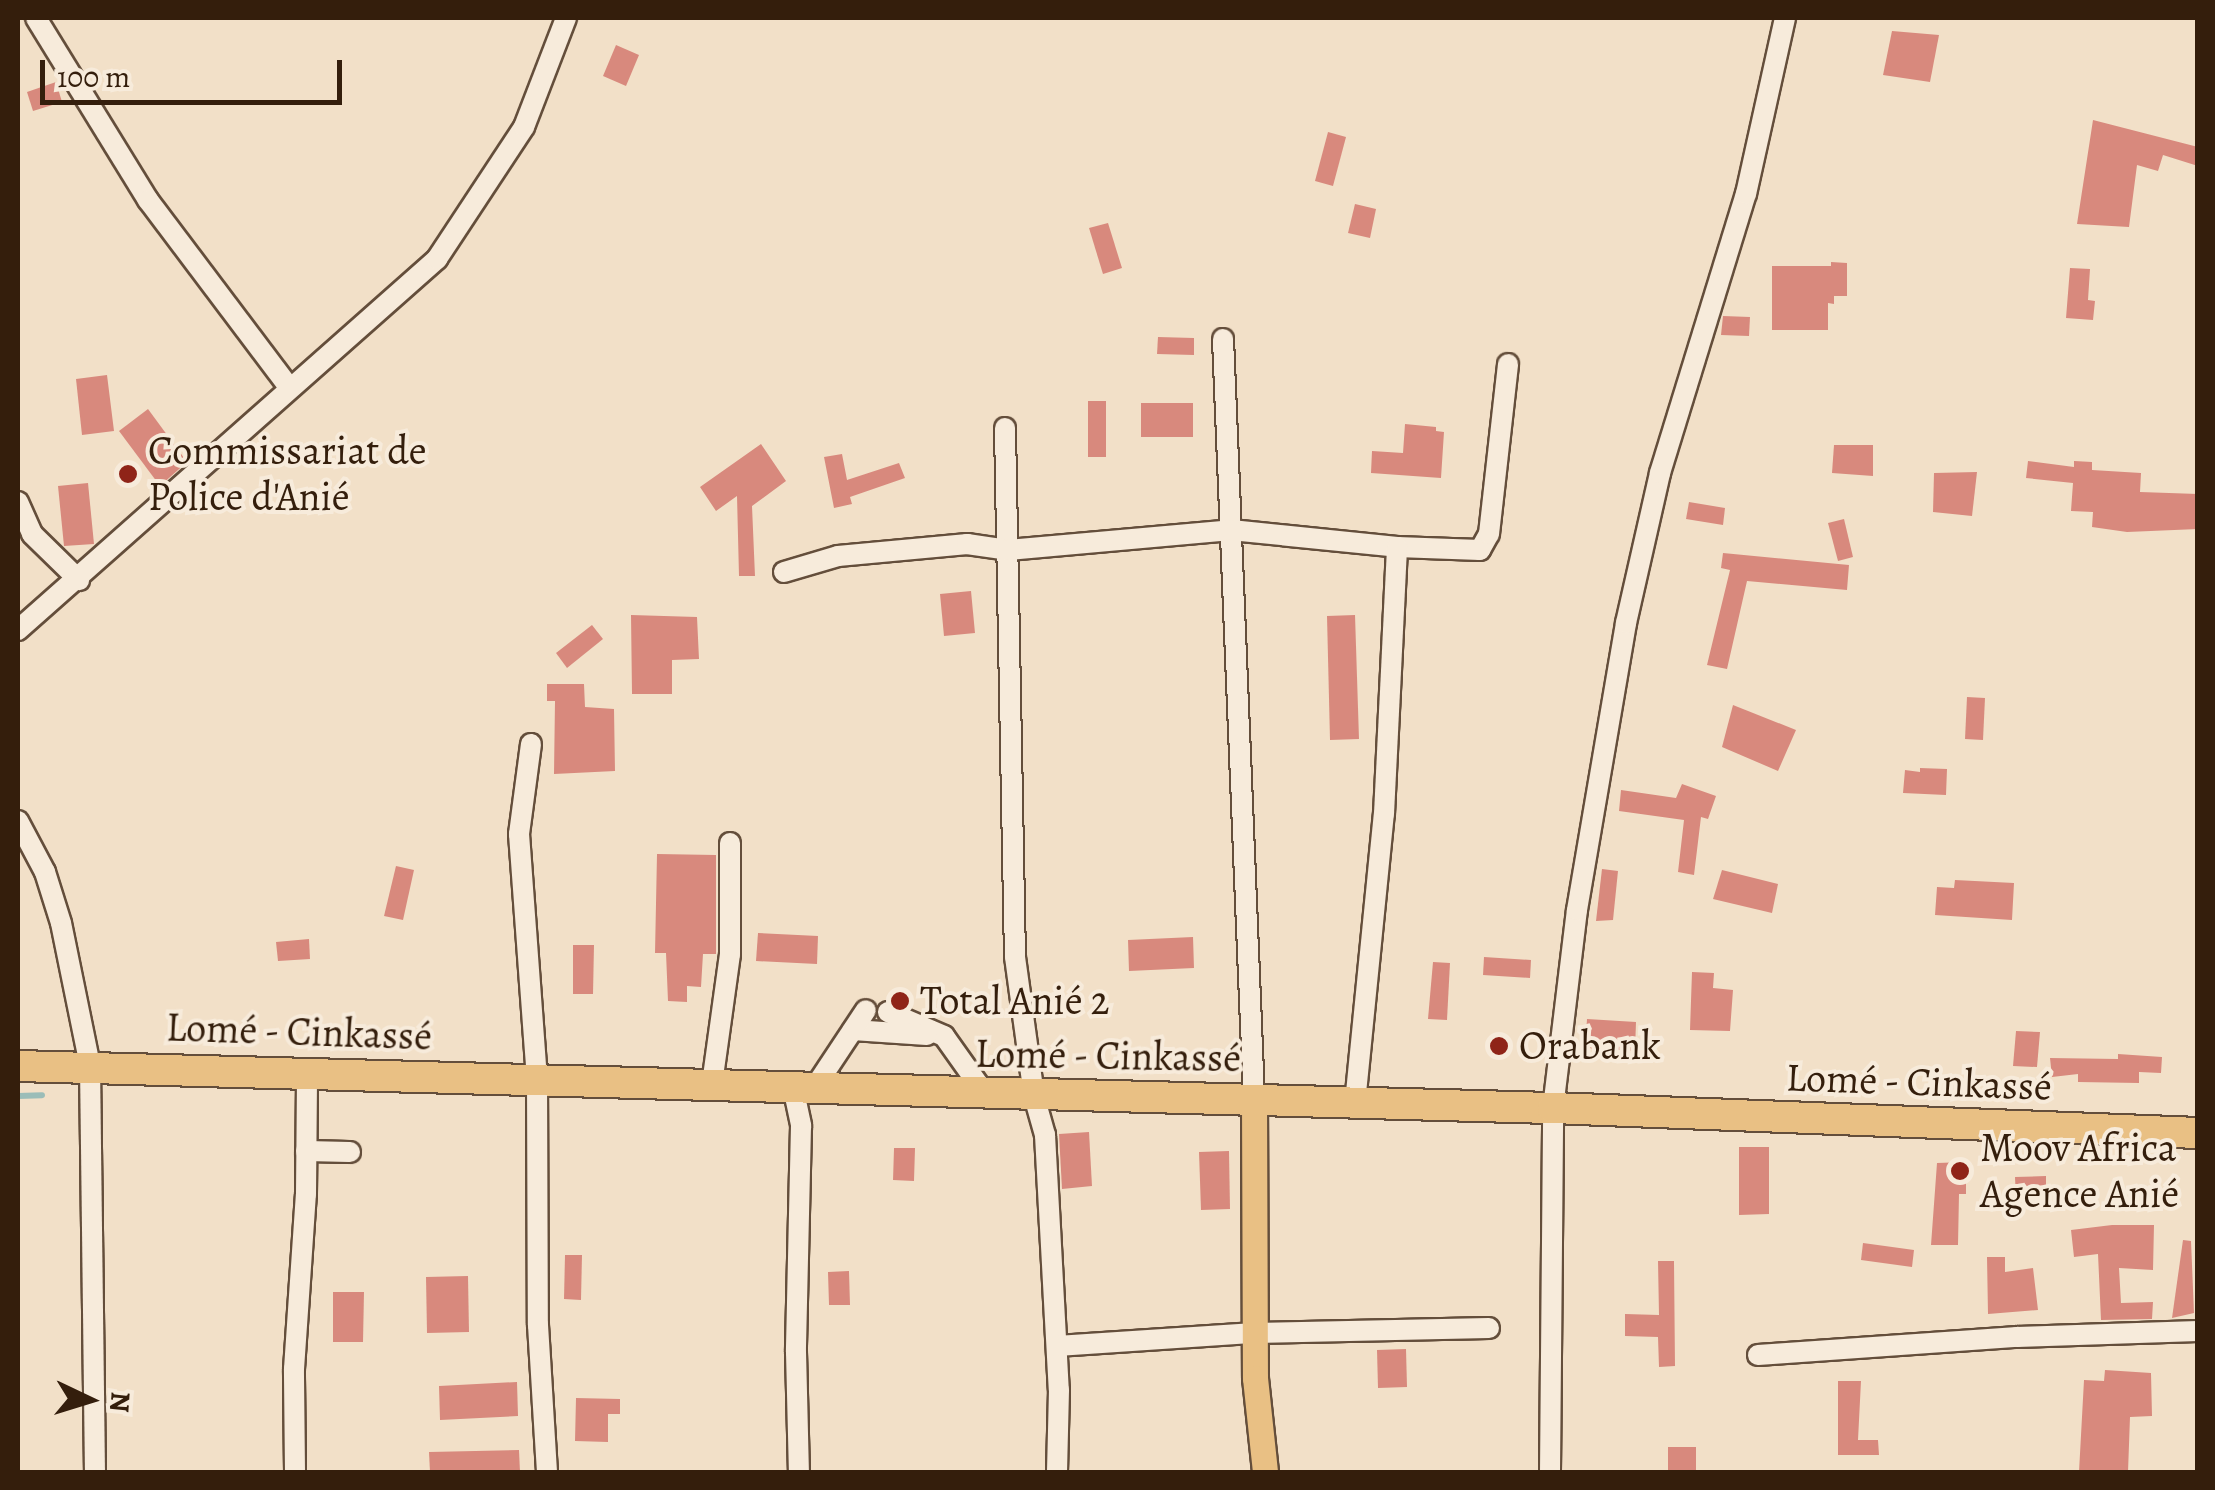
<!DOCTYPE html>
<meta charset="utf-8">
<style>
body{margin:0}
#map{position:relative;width:2215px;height:1490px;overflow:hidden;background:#f2e0c8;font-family:Alegreya,serif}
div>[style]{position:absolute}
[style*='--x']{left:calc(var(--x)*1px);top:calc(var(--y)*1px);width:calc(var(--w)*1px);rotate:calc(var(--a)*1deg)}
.stream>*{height:6px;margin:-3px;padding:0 3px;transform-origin:3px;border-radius:3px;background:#9bbdb8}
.building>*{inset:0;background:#d8897d}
.roads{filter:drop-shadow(2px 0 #644e3b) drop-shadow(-2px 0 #644e3b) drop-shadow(0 2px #644e3b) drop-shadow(0 -2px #644e3b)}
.minor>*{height:20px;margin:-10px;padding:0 10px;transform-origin:10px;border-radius:10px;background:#f7ebdb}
.major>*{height:25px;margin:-12.5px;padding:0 12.5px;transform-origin:12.5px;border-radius:12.5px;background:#e9c084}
.highway>*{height:30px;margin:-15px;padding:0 15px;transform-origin:15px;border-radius:15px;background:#e9c084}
.dots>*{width:28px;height:28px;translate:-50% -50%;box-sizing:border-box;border:5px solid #f7ebdb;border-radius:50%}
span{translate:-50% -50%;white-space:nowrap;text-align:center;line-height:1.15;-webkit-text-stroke:8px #f7ebdb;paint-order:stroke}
.poi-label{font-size:40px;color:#341e0c}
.left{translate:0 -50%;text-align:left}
.street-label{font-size:40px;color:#341e0c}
.frame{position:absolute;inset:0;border:20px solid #341e0c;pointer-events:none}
.north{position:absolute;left:40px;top:1350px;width:100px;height:100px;-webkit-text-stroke:8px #f7ebdb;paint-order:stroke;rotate:94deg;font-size:28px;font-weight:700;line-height:40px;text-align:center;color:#341e0c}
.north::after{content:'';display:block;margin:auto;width:35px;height:45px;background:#341e0c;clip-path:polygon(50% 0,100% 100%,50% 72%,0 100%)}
.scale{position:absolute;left:40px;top:60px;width:302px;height:45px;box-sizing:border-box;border:5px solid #341e0c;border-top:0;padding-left:12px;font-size:30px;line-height:35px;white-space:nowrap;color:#341e0c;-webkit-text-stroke:8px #f7ebdb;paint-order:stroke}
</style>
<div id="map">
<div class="stream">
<div style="--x:18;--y:1096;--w:24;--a:-2"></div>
</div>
<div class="building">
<div style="clip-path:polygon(1892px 31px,1939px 35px,1930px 82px,1883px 75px)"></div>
<div style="clip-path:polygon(616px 45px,639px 55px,626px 86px,603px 76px)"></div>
<div style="clip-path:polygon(56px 82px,62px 102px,33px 111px,27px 92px)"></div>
<div style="clip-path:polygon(2093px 120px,2198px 147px,2198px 166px,2163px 155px,2158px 171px,2137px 165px,2129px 227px,2077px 224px)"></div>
<div style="clip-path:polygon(1328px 132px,1346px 137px,1333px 186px,1315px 181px)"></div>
<div style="clip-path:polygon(1355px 204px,1376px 209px,1370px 238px,1348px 233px)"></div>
<div style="clip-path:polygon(1108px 223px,1122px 268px,1103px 274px,1089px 228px)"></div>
<div style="clip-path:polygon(1831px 262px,1847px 263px,1847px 296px,1834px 296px,1834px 304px,1828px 303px,1828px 330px,1772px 330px,1772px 266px,1831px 266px)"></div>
<div style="clip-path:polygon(2070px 268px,2090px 269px,2088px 300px,2095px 301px,2093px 320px,2066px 318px)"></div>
<div style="clip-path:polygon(1723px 316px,1750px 317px,1749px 336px,1721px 335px)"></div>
<div style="clip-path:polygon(1158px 337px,1194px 338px,1194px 355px,1157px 354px)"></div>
<div style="clip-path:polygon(107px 375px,114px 431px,82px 435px,76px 379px)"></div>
<div style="clip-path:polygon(1088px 401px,1106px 401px,1106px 457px,1088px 457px)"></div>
<div style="clip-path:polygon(1141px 403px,1193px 403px,1193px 437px,1141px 437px)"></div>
<div style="clip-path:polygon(148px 409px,187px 462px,160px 486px,119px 431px)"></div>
<div style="clip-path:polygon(1405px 424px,1436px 427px,1436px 431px,1444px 432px,1441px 478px,1371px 473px,1372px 451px,1403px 453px)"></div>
<div style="clip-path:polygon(761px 444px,786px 481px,752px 506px,755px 576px,739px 576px,737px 496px,716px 511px,700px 487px)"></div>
<div style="clip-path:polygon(1834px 445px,1873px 445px,1873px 476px,1832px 473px)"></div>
<div style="clip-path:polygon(842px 454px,847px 480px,899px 463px,905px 478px,850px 497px,852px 504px,834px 508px,824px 457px)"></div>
<div style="clip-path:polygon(2028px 461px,2074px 467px,2074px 461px,2092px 462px,2092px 470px,2141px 473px,2140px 492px,2198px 494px,2198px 529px,2127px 532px,2092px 527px,2093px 512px,2071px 511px,2073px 483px,2026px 478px)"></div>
<div style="clip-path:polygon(1977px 472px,1972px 516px,1933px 512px,1934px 473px)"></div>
<div style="clip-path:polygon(88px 483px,94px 544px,64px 546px,58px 486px)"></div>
<div style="clip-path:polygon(1689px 502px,1725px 508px,1723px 525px,1686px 519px)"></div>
<div style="clip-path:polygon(1844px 519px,1853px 557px,1838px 561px,1828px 523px)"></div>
<div style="clip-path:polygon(1723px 553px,1849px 565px,1847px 590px,1747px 581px,1727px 669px,1707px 665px,1730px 570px,1721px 568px)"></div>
<div style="clip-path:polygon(971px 591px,975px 633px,944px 636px,940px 594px)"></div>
<div style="clip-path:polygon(631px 615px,697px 617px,699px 659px,672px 660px,672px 694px,632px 694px)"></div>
<div style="clip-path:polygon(1355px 615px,1359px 739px,1330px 740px,1327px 616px)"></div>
<div style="clip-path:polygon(592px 625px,603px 639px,567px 668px,556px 653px)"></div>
<div style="clip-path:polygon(547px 684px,584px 684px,585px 707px,614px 709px,615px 771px,554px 774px,555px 701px,547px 701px)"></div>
<div style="clip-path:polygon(1967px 697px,1985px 698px,1983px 740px,1965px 739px)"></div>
<div style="clip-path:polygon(1733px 705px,1796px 730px,1778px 771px,1722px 747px)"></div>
<div style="clip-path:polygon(1920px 768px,1947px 769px,1946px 795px,1903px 793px,1905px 770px,1920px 772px)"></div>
<div style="clip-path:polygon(1682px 784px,1716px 796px,1708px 819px,1701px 817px,1694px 875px,1678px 872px,1684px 820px,1619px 811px,1621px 790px,1676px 798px)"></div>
<div style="clip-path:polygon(657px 854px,716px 855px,716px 954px,703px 954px,701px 987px,687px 986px,687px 1002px,668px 1001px,666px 953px,655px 953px)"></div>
<div style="clip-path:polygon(396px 866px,414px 870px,403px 920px,384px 916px)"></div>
<div style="clip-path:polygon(1602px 869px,1618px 871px,1613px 920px,1596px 921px)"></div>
<div style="clip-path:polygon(1722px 870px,1778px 884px,1772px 913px,1713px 899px)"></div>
<div style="clip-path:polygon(1955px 880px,2014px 883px,2012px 920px,1935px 915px,1937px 887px,1954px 888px)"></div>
<div style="clip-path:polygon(758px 933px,818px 936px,817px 964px,756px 961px)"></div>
<div style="clip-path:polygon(1193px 937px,1194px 968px,1129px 971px,1128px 940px)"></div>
<div style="clip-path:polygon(309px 939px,310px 959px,278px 961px,276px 942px)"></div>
<div style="clip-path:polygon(573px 945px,594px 945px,593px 994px,573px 994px)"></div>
<div style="clip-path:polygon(1484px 957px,1531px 960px,1530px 978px,1483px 975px)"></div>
<div style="clip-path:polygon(1433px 962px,1450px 963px,1447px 1020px,1428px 1019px)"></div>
<div style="clip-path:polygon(1692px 972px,1714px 973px,1713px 988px,1733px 990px,1730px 1031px,1690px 1030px)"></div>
<div style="clip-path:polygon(1587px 1019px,1636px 1022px,1635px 1051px,1585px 1048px)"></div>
<div style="clip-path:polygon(2016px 1031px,2040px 1032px,2037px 1067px,2013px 1066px)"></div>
<div style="clip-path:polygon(2118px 1054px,2162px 1057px,2161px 1073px,2139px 1072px,2139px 1083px,2078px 1082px,2078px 1074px,2052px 1077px,2050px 1058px,2118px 1059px)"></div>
<div style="clip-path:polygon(1089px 1132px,1092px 1186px,1062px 1189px,1059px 1134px)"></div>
<div style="clip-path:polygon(1739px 1147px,1769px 1147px,1769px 1214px,1739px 1215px)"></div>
<div style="clip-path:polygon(894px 1148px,915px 1148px,914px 1181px,893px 1180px)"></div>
<div style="clip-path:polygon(1229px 1151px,1230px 1209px,1201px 1210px,1199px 1152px)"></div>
<div style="clip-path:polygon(1966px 1162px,1966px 1194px,1959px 1194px,1958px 1245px,1931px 1245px,1937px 1163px)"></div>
<div style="clip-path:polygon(2046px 1176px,2046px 1198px,2016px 1199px,2015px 1177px)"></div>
<div style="clip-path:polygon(2112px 1225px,2154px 1225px,2153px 1270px,2119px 1268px,2121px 1303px,2153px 1302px,2152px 1319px,2101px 1320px,2098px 1254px,2074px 1257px,2071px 1230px)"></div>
<div style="clip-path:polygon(2183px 1240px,2191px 1241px,2194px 1313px,2172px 1318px)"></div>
<div style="clip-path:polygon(1863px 1243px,1914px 1250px,1912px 1267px,1861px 1260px)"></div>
<div style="clip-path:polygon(565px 1255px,582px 1255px,581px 1300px,564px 1299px)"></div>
<div style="clip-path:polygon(1987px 1257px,2005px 1257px,2005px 1272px,2033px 1268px,2038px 1310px,1988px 1314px)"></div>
<div style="clip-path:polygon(1658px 1261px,1674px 1261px,1675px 1366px,1659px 1367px,1658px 1337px,1625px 1336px,1625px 1314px,1659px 1315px)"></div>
<div style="clip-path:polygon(849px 1271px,850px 1305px,829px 1305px,828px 1272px)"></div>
<div style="clip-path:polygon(468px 1276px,469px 1332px,427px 1333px,426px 1277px)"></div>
<div style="clip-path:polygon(333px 1292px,364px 1292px,363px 1342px,333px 1342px)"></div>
<div style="clip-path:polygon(1406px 1349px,1407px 1387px,1378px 1388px,1377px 1350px)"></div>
<div style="clip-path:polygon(2105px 1370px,2151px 1373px,2152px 1416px,2130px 1417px,2128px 1472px,2079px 1472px,2084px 1380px,2104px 1381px)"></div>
<div style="clip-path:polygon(1838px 1381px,1861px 1381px,1858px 1440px,1878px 1440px,1879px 1455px,1838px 1455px)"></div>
<div style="clip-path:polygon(517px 1382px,518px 1416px,440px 1420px,439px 1386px)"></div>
<div style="clip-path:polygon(576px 1398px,620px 1399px,620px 1414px,608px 1414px,608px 1442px,575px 1441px)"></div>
<div style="clip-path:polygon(1668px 1447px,1696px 1447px,1696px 1472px,1668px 1472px)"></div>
<div style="clip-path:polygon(519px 1450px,520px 1472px,430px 1472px,429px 1452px)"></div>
</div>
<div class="roads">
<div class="minor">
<div style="--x:36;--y:18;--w:214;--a:58.4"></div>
<div style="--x:148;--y:200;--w:234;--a:53"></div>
<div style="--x:1223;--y:339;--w:761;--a:87.66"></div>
<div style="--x:1005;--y:428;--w:529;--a:88.92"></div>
<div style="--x:1015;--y:957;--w:140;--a:82.2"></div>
<div style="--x:1034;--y:1096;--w:41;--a:74.2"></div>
<div style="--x:1045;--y:1135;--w:255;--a:86.9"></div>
<div style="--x:1059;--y:1390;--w:82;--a:91.4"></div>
<div style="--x:18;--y:502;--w:35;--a:66"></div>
<div style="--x:32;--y:534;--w:66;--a:44.4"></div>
<div style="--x:784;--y:572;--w:56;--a:-16.5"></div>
<div style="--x:838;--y:556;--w:130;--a:-5.3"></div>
<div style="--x:967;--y:544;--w:41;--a:8.3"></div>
<div style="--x:1008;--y:550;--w:224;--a:-5.1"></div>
<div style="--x:1231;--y:530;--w:167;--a:5.8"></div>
<div style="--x:1397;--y:547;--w:83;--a:2.1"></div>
<div style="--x:1480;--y:550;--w:18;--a:-61"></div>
<div style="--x:1489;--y:534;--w:171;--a:-83.6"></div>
<div style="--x:18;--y:630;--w:560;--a:-41.52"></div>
<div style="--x:437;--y:259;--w:158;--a:-56.6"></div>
<div style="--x:524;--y:127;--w:117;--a:-68.9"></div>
<div style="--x:531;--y:744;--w:91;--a:97.6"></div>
<div style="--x:519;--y:834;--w:245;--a:85.8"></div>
<div style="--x:537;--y:1078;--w:247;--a:89.8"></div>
<div style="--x:538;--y:1325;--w:147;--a:86.5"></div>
<div style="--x:18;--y:821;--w:58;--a:62.1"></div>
<div style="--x:45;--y:872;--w:53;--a:72.6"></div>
<div style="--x:61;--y:923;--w:145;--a:78.5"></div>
<div style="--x:90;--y:1065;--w:407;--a:89.3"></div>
<div style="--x:888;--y:1012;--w:61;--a:23.2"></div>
<div style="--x:944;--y:1036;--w:72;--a:54.6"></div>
<div style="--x:853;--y:1030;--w:74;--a:3.9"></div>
<div style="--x:712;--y:1084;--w:131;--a:-82.1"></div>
<div style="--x:730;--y:954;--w:111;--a:-90"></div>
<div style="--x:793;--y:1087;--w:40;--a:78"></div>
<div style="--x:801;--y:1126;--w:226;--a:91.3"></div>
<div style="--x:796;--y:1352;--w:120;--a:88.6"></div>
<div style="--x:815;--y:1087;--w:92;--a:-56.5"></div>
<div style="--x:1355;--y:1103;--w:290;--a:-84.3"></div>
<div style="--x:1384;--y:814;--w:267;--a:-87.2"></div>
<div style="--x:306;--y:1151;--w:44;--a:1.3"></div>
<div style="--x:1057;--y:1346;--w:198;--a:-3.8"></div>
<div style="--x:1255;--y:1333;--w:234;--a:-1.2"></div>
<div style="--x:1758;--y:1355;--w:260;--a:-4"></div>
<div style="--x:2017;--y:1337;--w:181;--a:-1.9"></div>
<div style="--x:295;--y:1472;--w:103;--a:-90.6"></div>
<div style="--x:294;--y:1369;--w:175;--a:-86.1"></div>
<div style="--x:306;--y:1194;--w:121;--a:-89.5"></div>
<div style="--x:1550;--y:1472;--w:364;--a:-89.5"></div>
<div style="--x:1553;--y:1108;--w:199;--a:-83.1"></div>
<div style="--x:1577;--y:910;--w:291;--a:-80.3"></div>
<div style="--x:1626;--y:623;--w:154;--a:-77.2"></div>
<div style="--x:1660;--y:473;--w:292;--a:-72.9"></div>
<div style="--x:1746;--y:194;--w:180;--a:-77.5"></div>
</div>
<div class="major">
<div style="--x:1254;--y:1099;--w:279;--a:89.8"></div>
<div style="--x:1255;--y:1378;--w:95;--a:83.9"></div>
</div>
<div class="highway">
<div style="--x:18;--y:1066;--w:1536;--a:1.57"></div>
<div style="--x:1553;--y:1108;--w:645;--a:2.22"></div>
</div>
</div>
<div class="dots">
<div style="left:128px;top:474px;background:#8f2418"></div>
<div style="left:900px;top:1001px;background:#8f2418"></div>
<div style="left:1499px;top:1046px;background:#8f2418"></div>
<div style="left:1960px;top:1171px;background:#8f2418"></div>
</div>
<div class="poi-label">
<span class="left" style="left:148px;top:474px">Commissariat de<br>Police d'Anié</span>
<span class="left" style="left:920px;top:1001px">Total Anié 2</span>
<span class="left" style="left:1519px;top:1046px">Orabank</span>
<span class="left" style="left:1980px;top:1171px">Moov Africa<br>Agence Anié</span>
</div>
<div class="street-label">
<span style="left:299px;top:1032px;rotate:2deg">Lomé - Cinkassé</span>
<span style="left:1108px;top:1056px;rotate:1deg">Lomé - Cinkassé</span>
<span style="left:1919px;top:1082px;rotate:2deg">Lomé - Cinkassé</span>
</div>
<div class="frame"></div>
<div class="north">N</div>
<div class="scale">100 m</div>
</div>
